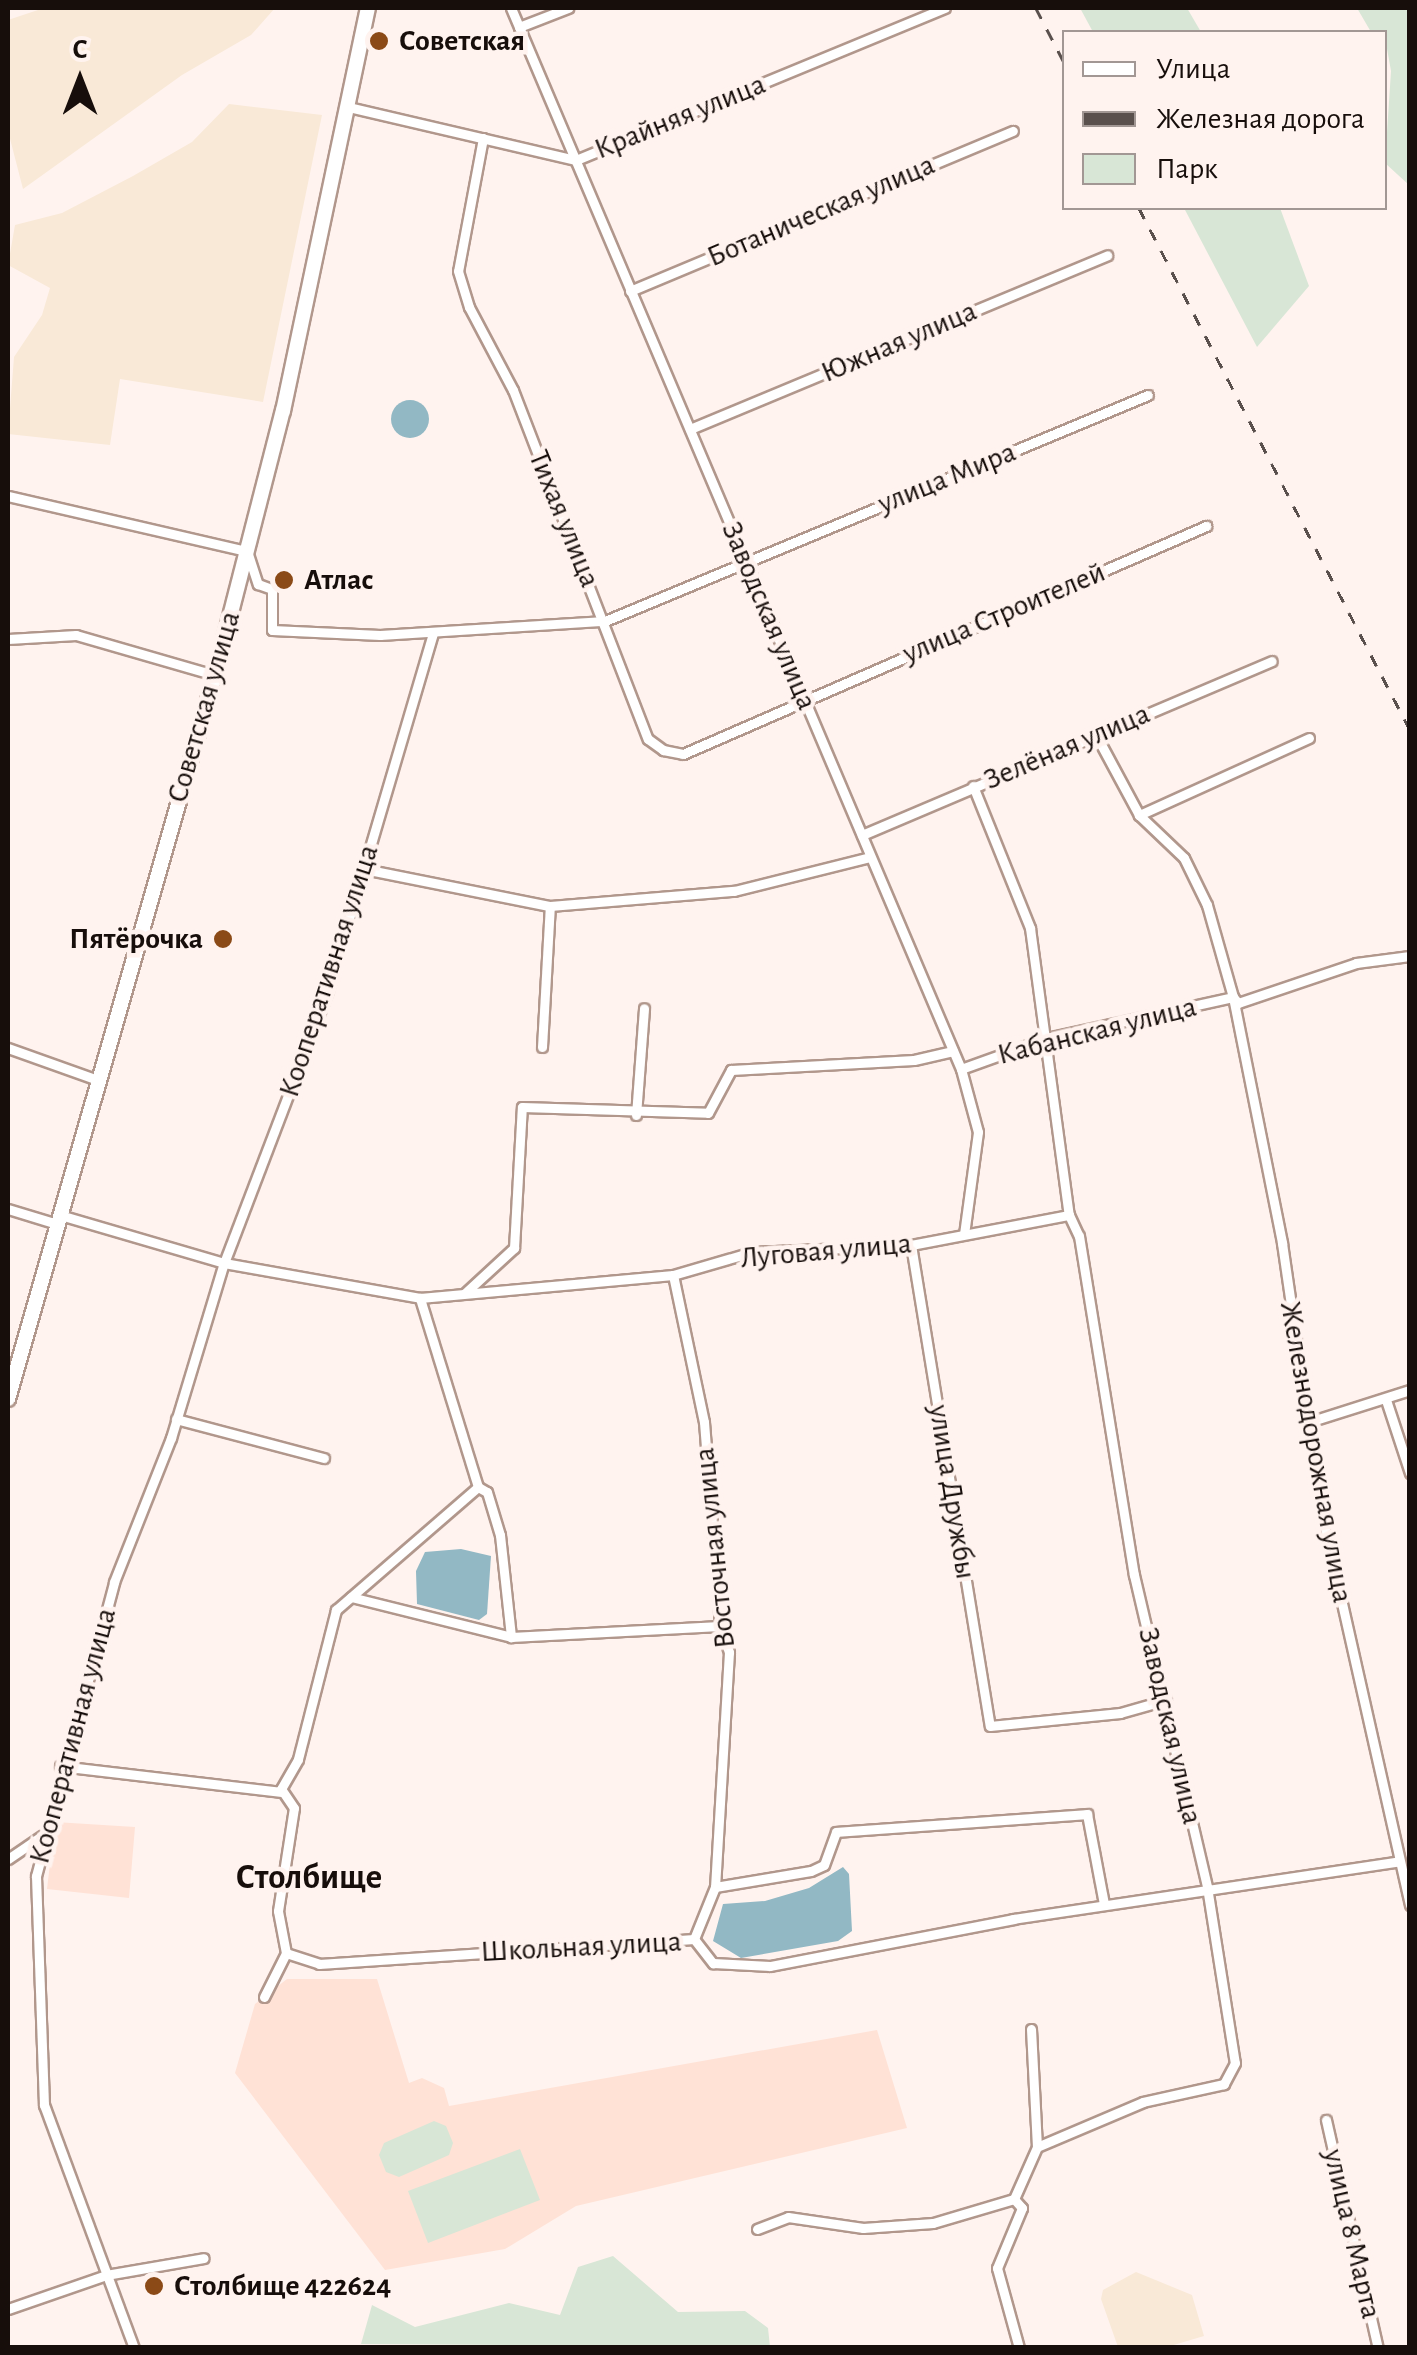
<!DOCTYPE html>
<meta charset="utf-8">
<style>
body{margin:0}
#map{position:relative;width:1417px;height:2355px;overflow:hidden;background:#fff3ef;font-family:"Alegreya Sans",sans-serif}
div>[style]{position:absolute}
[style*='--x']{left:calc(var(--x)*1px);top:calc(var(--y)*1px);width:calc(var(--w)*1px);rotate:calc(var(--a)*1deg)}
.industrial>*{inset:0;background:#f9e9d7}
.built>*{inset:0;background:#ffe2d6}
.green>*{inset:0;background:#d8e6d6}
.water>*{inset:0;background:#92b8c4}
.round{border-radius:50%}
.roads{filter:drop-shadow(2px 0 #b1978c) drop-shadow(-2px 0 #b1978c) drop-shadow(0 2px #b1978c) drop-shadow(0 -2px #b1978c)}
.street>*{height:9px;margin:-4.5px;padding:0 4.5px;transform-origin:4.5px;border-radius:4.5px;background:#fff}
.secondary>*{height:14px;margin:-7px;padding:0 7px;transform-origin:7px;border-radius:7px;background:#fff}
.rail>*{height:2.5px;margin-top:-1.25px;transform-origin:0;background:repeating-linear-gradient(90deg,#5a504d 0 12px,transparent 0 24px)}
.dots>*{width:28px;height:28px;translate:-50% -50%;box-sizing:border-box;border:5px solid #fff3ef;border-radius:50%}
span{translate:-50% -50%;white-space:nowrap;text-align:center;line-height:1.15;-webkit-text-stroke:9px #fff3ef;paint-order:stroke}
.poi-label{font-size:30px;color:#170e0b;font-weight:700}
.left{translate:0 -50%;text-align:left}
.right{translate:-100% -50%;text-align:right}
.street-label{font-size:30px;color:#170e0b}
.quarter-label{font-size:35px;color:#170e0b;font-weight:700}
.frame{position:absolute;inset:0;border:10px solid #170e0b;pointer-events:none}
.legend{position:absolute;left:1062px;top:30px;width:325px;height:180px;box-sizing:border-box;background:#fff3ef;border:2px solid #a29794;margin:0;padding:12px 18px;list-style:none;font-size:30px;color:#170e0b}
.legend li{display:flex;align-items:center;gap:20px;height:50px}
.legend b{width:50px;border:2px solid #a29794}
.north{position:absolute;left:30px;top:30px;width:100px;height:100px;-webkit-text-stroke:8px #fff3ef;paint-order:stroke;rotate:0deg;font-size:28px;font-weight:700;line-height:40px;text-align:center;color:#170e0b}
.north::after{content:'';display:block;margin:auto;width:35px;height:45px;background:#170e0b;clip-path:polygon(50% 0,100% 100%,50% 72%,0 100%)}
</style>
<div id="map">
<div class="industrial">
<div style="clip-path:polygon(44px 8px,275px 8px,251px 35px,182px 75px,23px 189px,8px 131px,8px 20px)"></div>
<div style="clip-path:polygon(229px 104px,322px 115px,263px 402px,120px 379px,110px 445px,8px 434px,14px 357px,42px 315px,50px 288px,8px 265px,15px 225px,62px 213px,133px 176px,192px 142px)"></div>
<div style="clip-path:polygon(1136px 2272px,1192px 2295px,1204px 2336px,1167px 2347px,1118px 2347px,1101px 2299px,1103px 2290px)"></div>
</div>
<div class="built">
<div style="clip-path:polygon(55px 1822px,135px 1827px,129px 1898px,47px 1889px)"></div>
<div style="clip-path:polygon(287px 1979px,377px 1979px,409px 2083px,422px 2078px,444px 2088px,449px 2106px,877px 2030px,907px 2128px,576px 2206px,505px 2249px,385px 2270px,235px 2073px,255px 2004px)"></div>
</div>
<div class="green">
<div style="clip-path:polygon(1080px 8px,1187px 8px,1201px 32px,1093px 32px)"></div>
<div style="clip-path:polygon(1357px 8px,1409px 8px,1409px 185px,1385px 163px,1391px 71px,1384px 32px,1371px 32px)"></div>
<div style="clip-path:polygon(1184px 208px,1280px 208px,1309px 286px,1257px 347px)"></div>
<div style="clip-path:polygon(434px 2121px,446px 2126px,453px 2143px,449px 2155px,399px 2177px,386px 2172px,379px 2155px,384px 2143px)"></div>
<div style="clip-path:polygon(520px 2149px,540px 2200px,428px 2243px,408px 2191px)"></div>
<div style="clip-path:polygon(613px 2256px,678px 2312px,745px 2311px,768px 2328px,770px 2347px,361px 2344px,372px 2305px,415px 2327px,509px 2303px,560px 2315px,578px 2267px)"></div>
</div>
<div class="water">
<div class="round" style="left:391px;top:400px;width:38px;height:38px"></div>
<div style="clip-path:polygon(461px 1549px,491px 1556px,487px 1614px,479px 1620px,417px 1604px,416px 1571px,425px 1552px)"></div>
<div style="clip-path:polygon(843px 1867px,849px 1874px,852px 1931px,838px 1941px,741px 1958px,713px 1941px,723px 1904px,765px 1901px,809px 1888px)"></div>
</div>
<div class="roads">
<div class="street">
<div style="--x:511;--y:8;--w:1152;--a:67.02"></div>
<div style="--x:961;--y:1069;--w:65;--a:74.9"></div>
<div style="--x:978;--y:1132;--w:103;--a:97.8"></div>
<div style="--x:519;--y:27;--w:53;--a:-21.2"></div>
<div style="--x:348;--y:107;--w:234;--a:13.1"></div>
<div style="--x:576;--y:160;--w:399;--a:-22.4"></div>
<div style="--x:483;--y:138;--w:135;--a:100.6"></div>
<div style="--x:458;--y:271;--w:38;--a:73"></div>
<div style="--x:469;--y:307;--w:94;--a:62.1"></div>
<div style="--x:513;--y:390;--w:374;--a:68.9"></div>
<div style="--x:648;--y:739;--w:19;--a:36"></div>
<div style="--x:663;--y:750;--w:20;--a:11"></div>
<div style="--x:683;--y:754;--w:571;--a:-23.55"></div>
<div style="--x:630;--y:291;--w:415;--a:-22.7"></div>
<div style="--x:690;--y:429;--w:452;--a:-22.6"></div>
<div style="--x:8;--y:496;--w:245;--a:13"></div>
<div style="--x:247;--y:551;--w:35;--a:72"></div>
<div style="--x:258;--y:584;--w:15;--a:20"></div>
<div style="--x:272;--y:589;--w:41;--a:90"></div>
<div style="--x:272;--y:630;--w:108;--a:2.7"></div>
<div style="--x:380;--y:635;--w:225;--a:-3.6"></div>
<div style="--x:605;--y:621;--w:588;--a:-22.6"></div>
<div style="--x:8;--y:639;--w:68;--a:-3.4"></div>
<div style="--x:76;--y:635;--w:145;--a:16.1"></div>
<div style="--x:1096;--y:735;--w:91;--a:61.7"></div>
<div style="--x:1309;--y:738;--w:187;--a:155.6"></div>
<div style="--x:1139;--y:815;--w:62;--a:43.7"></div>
<div style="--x:1184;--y:858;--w:52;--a:63.9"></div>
<div style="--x:1207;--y:905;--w:96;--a:74.2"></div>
<div style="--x:1233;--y:997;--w:251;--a:78.7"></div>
<div style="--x:1282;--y:1243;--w:270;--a:81.7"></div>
<div style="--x:1321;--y:1510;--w:405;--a:77.3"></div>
<div style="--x:973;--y:786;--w:153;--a:68.1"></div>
<div style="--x:1030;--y:928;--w:290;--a:82.3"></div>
<div style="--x:1069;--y:1215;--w:23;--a:65"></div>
<div style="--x:1079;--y:1236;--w:343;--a:80.8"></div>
<div style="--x:1134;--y:1575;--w:320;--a:76.8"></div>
<div style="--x:1207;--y:1887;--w:178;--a:81"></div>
<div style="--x:1235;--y:2063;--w:24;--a:118"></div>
<div style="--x:1224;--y:2084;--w:83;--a:167.5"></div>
<div style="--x:1143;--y:2102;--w:115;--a:157"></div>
<div style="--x:1037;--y:2147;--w:57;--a:113.9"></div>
<div style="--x:1014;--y:2199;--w:12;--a:48"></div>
<div style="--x:1022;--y:2208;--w:65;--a:112.6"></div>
<div style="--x:997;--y:2268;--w:83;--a:74.6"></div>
<div style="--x:862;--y:835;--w:445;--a:-23"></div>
<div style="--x:364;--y:869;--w:190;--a:11.3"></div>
<div style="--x:550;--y:906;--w:185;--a:-4.7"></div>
<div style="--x:734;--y:891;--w:140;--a:-14"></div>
<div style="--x:542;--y:1047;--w:141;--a:-86.8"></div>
<div style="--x:8;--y:1048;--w:96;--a:19.6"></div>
<div style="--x:961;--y:1069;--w:91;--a:-19.8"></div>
<div style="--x:1047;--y:1038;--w:190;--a:-12.4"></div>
<div style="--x:1233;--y:997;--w:8;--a:50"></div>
<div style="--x:1238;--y:1003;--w:125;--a:-18.7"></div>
<div style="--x:1356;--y:963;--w:54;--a:-7.4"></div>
<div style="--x:636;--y:1115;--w:107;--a:-85.7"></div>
<div style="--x:8;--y:1209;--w:51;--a:17"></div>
<div style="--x:60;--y:1215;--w:171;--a:16.3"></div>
<div style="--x:224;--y:1263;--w:199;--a:10.1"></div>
<div style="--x:420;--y:1298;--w:254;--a:-5.2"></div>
<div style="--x:673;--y:1275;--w:82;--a:-16.2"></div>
<div style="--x:752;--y:1252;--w:159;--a:-2.5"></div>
<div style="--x:911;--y:1245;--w:161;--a:-10.8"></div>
<div style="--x:911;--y:1245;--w:487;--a:80.7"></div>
<div style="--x:990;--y:1726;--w:131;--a:-5.7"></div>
<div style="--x:1120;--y:1713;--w:48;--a:-15.8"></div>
<div style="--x:673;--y:1275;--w:150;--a:78.1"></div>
<div style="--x:704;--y:1422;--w:205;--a:85.5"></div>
<div style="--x:720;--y:1626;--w:28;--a:71"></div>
<div style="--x:729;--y:1652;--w:235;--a:93.4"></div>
<div style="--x:715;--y:1887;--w:56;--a:112"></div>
<div style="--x:465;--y:1293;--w:67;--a:-42.6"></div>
<div style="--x:514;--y:1248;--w:141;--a:-86.8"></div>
<div style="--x:522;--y:1107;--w:186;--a:1.8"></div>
<div style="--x:708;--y:1113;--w:49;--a:-61.9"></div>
<div style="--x:731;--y:1070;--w:183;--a:-3.1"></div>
<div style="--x:914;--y:1060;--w:40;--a:-13"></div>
<div style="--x:1386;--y:1400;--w:77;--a:71.8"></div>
<div style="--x:176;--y:1419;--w:153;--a:14.8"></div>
<div style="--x:1312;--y:1421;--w:103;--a:-17.6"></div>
<div style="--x:478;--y:1487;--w:10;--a:29"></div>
<div style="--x:487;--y:1492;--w:45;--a:73.2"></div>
<div style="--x:500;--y:1535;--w:103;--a:83.8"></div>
<div style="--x:351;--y:1597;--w:165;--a:14"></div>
<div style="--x:511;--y:1637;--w:209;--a:-3"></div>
<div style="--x:60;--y:1766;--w:223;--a:6.7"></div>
<div style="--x:8;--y:1859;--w:42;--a:-34.4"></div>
<div style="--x:715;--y:1887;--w:97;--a:-9.5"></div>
<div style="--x:811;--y:1871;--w:14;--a:-25"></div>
<div style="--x:824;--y:1865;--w:35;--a:-70"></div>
<div style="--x:836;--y:1832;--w:252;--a:-4.1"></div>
<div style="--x:1087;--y:1814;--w:92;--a:79.3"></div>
<div style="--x:694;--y:1939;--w:31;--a:52"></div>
<div style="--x:713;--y:1963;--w:57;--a:3"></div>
<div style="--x:770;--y:1966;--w:248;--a:-10.9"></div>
<div style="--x:1013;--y:1919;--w:390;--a:-8.5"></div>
<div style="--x:286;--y:1953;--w:35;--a:18"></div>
<div style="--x:319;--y:1964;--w:376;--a:-3.8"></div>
<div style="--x:264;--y:1997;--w:49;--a:-63.4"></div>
<div style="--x:286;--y:1953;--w:43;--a:-100.8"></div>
<div style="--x:278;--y:1911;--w:104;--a:-81.2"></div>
<div style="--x:294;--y:1808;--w:23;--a:-124"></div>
<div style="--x:281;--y:1789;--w:34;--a:-60"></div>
<div style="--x:298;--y:1759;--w:154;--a:-75.7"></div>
<div style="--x:336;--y:1610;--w:188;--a:-40.9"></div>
<div style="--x:478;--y:1487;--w:198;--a:-107.1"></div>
<div style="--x:1031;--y:2029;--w:118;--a:87.1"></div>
<div style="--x:1326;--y:2120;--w:234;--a:77.2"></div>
<div style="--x:757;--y:2229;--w:33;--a:-21"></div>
<div style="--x:788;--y:2217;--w:76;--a:8.3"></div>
<div style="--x:863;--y:2228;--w:70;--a:-4.1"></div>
<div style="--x:933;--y:2223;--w:84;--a:-16.5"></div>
<div style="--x:8;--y:2309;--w:104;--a:-19.1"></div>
<div style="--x:106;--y:2275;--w:99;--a:-9.8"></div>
<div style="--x:134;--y:2348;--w:259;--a:-110.3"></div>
<div style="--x:44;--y:2105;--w:229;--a:-92"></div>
<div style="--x:36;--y:1876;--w:304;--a:-75.1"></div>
<div style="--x:114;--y:1582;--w:155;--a:-68.4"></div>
<div style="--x:171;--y:1438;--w:183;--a:-73.2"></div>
<div style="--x:224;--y:1263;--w:292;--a:-69.1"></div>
<div style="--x:328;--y:990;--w:372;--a:-73.6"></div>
</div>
<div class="secondary">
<div style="--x:8;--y:1399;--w:753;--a:-74.04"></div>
<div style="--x:215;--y:675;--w:273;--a:-75.6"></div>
<div style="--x:283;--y:411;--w:412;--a:-78.1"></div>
</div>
</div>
<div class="rail">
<div style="--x:1036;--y:8;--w:61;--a:62.6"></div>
<div style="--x:1139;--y:208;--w:588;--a:62.56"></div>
</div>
<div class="dots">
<div style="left:379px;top:41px;background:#8b4a17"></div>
<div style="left:284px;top:580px;background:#8b4a17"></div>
<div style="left:223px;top:939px;background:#8b4a17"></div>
<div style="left:154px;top:2286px;background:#8b4a17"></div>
</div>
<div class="poi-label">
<span class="left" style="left:399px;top:41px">Советская</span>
<span class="left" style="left:304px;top:580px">Атлас</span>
<span class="right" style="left:203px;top:939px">Пятёрочка</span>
<span class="left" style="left:174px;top:2286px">Столбище 422624</span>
</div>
<div class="street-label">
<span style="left:680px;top:117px;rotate:-22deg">Крайняя улица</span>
<span style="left:821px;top:211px;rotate:-23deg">Ботаническая улица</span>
<span style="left:899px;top:342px;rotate:-23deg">Южная улица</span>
<span style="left:947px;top:478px;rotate:-22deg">улица Мира</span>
<span style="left:564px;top:519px;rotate:68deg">Тихая улица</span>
<span style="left:1004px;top:613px;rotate:-23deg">улица Строителей</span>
<span style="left:769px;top:616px;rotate:67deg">Заводская улица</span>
<span style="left:204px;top:707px;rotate:-74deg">Советская улица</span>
<span style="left:1067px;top:747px;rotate:-23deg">Зелёная улица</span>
<span style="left:329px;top:971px;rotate:-72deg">Кооперативная улица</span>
<span style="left:1097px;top:1031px;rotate:-14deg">Кабанская улица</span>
<span style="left:826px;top:1251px;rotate:-5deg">Луговая улица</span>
<span style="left:1316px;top:1452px;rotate:80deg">Железнодорожная улица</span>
<span style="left:952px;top:1492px;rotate:81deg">улица Дружбы</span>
<span style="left:715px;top:1548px;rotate:-96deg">Восточная улица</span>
<span style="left:1170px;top:1726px;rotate:77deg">Заводская улица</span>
<span style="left:73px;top:1736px;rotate:-75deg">Кооперативная улица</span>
<span style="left:581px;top:1947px;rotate:-3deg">Школьная улица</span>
<span style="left:1352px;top:2234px;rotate:77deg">улица 8 Марта</span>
</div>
<div class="quarter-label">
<span style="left:309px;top:1878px">Столбище</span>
</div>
<div class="frame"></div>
<ul class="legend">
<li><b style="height:12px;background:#fff"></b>Улица</li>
<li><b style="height:12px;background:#5a504d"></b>Железная дорога</li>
<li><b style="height:28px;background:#d8e6d6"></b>Парк</li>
</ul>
<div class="north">С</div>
</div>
